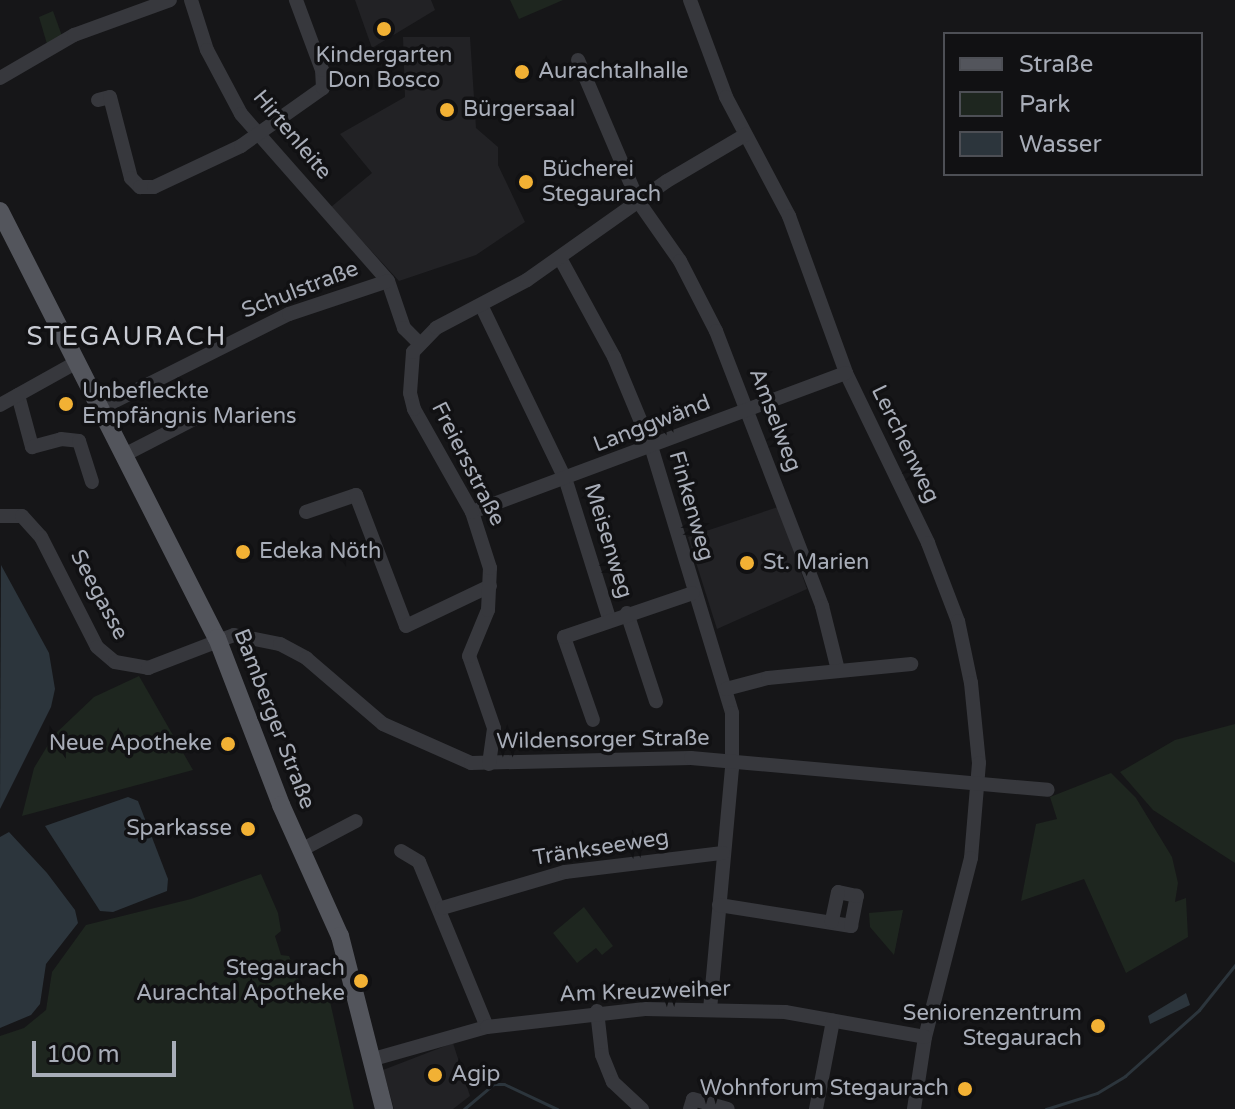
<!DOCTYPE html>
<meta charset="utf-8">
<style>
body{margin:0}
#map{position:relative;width:1235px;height:1109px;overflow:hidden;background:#161618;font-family:"Varela Round",sans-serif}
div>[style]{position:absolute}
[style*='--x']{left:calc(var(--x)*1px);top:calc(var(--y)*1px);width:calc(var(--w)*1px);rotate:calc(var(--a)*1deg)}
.built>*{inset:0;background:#222225}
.green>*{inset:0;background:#1e261f}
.water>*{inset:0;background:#2c353c}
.stream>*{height:3px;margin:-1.5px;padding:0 1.5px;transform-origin:1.5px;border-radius:1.5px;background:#2c353c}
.minor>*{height:14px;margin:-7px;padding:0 7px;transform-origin:7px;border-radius:7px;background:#37383d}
.major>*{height:18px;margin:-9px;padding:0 9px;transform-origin:9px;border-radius:9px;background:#53555c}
.dots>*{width:22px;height:22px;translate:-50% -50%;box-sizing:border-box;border:4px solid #111113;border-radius:50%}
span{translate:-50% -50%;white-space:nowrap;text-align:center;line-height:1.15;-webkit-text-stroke:7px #111113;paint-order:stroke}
.poi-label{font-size:22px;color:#a8adb8}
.left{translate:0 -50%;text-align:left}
.right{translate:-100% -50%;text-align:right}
.street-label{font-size:22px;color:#a8adb8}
.quarter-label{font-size:26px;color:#c9ccd4;letter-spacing:2px}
.legend{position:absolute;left:943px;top:32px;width:260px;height:144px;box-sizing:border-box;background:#111113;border:2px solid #4d4f55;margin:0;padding:10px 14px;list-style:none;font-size:24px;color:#a8adb8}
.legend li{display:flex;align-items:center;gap:16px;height:40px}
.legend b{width:40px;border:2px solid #4d4f55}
.scale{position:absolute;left:32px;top:1041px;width:144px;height:36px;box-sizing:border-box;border:4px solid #a8adb8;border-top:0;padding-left:10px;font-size:24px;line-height:28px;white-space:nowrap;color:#a8adb8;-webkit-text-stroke:6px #111113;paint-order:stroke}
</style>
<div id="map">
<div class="built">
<div style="clip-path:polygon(355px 0,431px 0,435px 10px,372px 48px)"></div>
<div style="clip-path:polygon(403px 37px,470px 37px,476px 128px,498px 147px,498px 165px,525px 222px,476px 255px,399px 281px,331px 207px,372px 173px,340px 134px,405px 97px)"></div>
<div style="clip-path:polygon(778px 507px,807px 589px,717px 629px,688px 537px)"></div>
<div style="clip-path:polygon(453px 1043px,470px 1096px,453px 1109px,394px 1109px,383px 1070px)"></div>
</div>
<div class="green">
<div style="clip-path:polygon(510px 0,563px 0,519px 19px)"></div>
<div style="clip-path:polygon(53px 11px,62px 36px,47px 44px,39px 17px)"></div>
<div style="clip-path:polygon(139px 676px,193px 770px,22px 816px,34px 768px,54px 735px,94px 697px)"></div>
<div style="clip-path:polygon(1235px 724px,1235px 863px,1153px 810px,1120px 772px,1175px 740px)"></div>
<div style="clip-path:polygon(1111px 773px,1136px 798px,1172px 857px,1178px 883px,1175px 902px,1186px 898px,1188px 937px,1126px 973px,1084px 879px,1021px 901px,1036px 824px,1057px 819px,1050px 797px)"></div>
<div style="clip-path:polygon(261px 874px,278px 913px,281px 931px,275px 936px,281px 955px,289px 956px,305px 995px,327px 988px,354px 1109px,0 1109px,0 1036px,24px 1028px,46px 1010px,52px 972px,86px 925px,191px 899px)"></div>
<div style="clip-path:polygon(584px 907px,613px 946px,602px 955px,596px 948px,577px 963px,553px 933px)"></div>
<div style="clip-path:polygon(903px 910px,894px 955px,870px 927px,869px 913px)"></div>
</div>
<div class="water">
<div style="clip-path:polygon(1px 565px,49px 653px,55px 689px,51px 707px,0 809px)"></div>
<div style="clip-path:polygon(128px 797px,138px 801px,168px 879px,167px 891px,113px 912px,100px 911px,45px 826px)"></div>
<div style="clip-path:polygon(9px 832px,47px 873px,75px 910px,78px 923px,46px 964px,40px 1004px,31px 1015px,0 1028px,0 837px)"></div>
<div style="clip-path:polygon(1186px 993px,1190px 1005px,1150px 1024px,1148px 1016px)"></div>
</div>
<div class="stream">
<div style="--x:464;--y:1109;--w:39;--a:-40"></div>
<div style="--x:494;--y:1084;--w:10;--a:0"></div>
<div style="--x:504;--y:1084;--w:59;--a:25.3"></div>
<div style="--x:1046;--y:1109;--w:53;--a:-17.4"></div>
<div style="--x:1097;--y:1093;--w:33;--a:-31"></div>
<div style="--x:1125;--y:1076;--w:99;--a:-41.7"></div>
<div style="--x:1199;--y:1010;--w:58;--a:-51.3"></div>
</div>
<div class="minor">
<div style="--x:191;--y:0;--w:52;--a:72.3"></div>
<div style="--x:207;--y:50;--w:72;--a:62"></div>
<div style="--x:241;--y:114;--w:222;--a:48.6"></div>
<div style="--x:388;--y:281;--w:50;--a:71.2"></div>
<div style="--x:404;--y:328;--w:20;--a:45"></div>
<div style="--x:690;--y:0;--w:103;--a:69.6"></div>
<div style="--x:726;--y:97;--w:135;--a:62.1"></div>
<div style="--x:789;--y:216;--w:167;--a:70"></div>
<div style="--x:846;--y:373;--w:189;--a:64.2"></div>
<div style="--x:928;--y:543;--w:84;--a:69"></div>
<div style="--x:958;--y:621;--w:63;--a:78.2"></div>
<div style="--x:971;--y:683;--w:80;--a:84.3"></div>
<div style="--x:979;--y:763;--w:95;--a:94.8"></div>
<div style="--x:971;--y:858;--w:185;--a:104.4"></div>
<div style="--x:925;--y:1037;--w:73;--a:98.7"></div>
<div style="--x:578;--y:60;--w:153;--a:66.9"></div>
<div style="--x:638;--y:201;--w:73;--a:55"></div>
<div style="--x:680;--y:261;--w:79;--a:62.8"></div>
<div style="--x:716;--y:331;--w:295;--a:68.9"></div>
<div style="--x:822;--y:606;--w:66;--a:76"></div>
<div style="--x:0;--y:78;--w:86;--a:-30.2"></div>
<div style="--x:74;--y:35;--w:102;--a:-20"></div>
<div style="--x:98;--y:100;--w:12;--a:-14"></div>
<div style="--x:110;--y:97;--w:84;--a:75.5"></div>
<div style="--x:131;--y:178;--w:13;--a:45"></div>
<div style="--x:140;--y:187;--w:14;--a:0"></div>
<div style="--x:154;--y:187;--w:96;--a:-25.2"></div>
<div style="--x:241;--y:146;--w:100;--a:-35.3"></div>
<div style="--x:323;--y:88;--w:18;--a:-93"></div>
<div style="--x:322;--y:70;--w:75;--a:-110.4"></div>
<div style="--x:560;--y:258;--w:113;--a:61.4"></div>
<div style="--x:614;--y:357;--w:96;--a:67.4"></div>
<div style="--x:651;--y:446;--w:279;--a:73.1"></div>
<div style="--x:732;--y:713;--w:55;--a:90"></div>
<div style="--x:732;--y:768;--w:242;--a:95.2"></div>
<div style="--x:481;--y:305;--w:195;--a:64.2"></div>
<div style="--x:566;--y:481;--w:144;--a:72.6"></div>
<div style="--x:18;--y:395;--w:54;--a:74.9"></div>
<div style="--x:32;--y:447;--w:30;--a:-15"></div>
<div style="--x:61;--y:439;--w:18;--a:6"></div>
<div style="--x:79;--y:441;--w:43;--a:72.4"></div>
<div style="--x:0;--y:405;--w:88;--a:-29.2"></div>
<div style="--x:101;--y:408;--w:210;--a:-26.6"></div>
<div style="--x:289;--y:314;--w:104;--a:-18.4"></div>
<div style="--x:126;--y:454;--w:79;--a:-27.2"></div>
<div style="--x:306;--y:512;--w:53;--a:-18.8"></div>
<div style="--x:356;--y:495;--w:140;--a:69.1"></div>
<div style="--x:406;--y:626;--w:93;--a:-25.5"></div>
<div style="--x:472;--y:512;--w:399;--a:-20.4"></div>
<div style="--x:0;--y:516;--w:22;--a:0"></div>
<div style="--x:22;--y:516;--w:28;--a:48"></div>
<div style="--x:41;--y:537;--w:123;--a:63"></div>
<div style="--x:97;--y:647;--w:23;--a:40"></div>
<div style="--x:115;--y:662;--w:34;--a:10"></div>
<div style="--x:148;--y:668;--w:92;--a:-21"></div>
<div style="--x:234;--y:635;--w:47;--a:11.1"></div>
<div style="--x:280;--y:644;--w:30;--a:28"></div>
<div style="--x:306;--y:658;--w:101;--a:40.6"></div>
<div style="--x:383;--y:724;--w:96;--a:23.9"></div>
<div style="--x:471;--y:763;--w:220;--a:-1.3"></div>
<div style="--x:691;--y:758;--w:358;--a:5.1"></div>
<div style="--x:627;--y:613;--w:93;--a:71.8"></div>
<div style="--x:726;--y:689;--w:43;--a:-14.7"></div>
<div style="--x:768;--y:678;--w:144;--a:-5.6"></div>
<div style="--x:593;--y:720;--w:88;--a:-109.3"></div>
<div style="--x:564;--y:637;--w:136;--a:-18.8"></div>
<div style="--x:489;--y:764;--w:36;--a:-82"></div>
<div style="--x:494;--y:728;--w:76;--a:-109.1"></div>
<div style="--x:469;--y:656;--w:50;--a:-67.6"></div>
<div style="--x:488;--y:610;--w:42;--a:-87.3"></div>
<div style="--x:490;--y:568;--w:59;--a:-107.8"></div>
<div style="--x:472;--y:512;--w:118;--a:-119.4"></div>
<div style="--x:414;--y:409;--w:16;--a:-104"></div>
<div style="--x:410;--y:393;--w:41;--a:-85.8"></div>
<div style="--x:413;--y:352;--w:33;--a:-46"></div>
<div style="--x:436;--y:328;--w:103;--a:-27.8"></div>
<div style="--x:527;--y:280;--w:171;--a:-35.3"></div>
<div style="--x:667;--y:181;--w:91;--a:-30.5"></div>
<div style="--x:301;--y:850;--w:62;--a:-27.8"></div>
<div style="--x:401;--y:851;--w:21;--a:31"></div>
<div style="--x:419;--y:862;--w:178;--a:67.6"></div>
<div style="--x:719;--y:905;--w:134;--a:9"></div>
<div style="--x:851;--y:926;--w:31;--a:-79"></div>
<div style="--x:857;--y:896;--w:19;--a:-168"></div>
<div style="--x:838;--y:892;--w:30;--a:102"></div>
<div style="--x:442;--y:908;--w:128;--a:-16.3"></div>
<div style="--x:565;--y:872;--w:159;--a:-6.9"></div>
<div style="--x:597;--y:1011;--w:44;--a:83.5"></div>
<div style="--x:602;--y:1055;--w:29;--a:68"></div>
<div style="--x:613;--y:1082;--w:40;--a:43"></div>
<div style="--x:370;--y:1060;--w:122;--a:-15.8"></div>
<div style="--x:487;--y:1027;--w:159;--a:-6.5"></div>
<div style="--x:645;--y:1009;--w:140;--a:1.2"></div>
<div style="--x:785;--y:1012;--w:142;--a:10.1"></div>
<div style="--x:690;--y:1109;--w:10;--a:-73"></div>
<div style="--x:693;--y:1099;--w:36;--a:16"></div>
<div style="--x:816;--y:1109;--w:90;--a:-79.1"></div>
</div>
<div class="major">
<div style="--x:0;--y:211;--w:479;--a:63.1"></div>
<div style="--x:217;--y:638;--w:179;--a:69"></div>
<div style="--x:281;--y:805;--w:144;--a:65.8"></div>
<div style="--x:340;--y:936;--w:179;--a:75.7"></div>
</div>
<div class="dots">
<div style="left:384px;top:29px;background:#f2b134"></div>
<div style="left:522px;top:72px;background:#f2b134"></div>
<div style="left:447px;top:110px;background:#f2b134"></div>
<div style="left:526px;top:182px;background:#f2b134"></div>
<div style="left:66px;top:404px;background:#f2b134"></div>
<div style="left:243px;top:552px;background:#f2b134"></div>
<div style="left:747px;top:563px;background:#f2b134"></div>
<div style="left:228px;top:744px;background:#f2b134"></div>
<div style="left:248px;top:829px;background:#f2b134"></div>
<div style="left:361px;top:981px;background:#f2b134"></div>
<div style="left:1098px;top:1026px;background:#f2b134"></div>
<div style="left:435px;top:1075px;background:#f2b134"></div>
<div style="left:965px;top:1089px;background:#f2b134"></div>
</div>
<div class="poi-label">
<span style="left:384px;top:68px">Kindergarten<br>Don Bosco</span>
<span class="left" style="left:538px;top:72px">Aurachtalhalle</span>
<span class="left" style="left:463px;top:110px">Bürgersaal</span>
<span class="left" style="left:542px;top:182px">Bücherei<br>Stegaurach</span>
<span class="left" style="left:82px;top:404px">Unbefleckte<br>Empfängnis Mariens</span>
<span class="left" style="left:259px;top:552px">Edeka Nöth</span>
<span class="left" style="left:763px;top:563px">St. Marien</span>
<span class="right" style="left:212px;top:744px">Neue Apotheke</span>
<span class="right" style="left:232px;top:829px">Sparkasse</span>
<span class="right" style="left:345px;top:981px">Stegaurach<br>Aurachtal Apotheke</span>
<span class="right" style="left:1082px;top:1026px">Seniorenzentrum<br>Stegaurach</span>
<span class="left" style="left:451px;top:1075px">Agip</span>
<span class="right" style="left:949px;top:1089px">Wohnforum Stegaurach</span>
</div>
<div class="street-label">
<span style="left:292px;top:135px;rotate:50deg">Hirtenleite</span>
<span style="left:300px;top:290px;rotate:-21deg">Schulstraße</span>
<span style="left:775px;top:420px;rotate:69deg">Amselweg</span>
<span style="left:652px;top:424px;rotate:-21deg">Langgwänd</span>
<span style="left:905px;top:444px;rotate:64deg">Lerchenweg</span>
<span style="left:468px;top:464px;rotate:63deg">Freiersstraße</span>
<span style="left:691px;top:506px;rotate:74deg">Finkenweg</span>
<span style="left:608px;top:541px;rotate:73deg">Meisenweg</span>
<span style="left:99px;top:595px;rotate:62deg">Seegasse</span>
<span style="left:274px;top:719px;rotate:69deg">Bamberger Straße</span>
<span style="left:603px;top:740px;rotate:-1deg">Wildensorger Straße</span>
<span style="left:601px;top:848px;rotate:-9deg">Tränkseeweg</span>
<span style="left:645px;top:992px;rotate:-2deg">Am Kreuzweiher</span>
</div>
<div class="quarter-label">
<span style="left:127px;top:337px">STEGAURACH</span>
</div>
<ul class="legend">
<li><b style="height:10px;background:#53555c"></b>Straße</li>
<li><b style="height:22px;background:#1e261f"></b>Park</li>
<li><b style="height:22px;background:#2c353c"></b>Wasser</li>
</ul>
<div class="scale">100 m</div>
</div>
